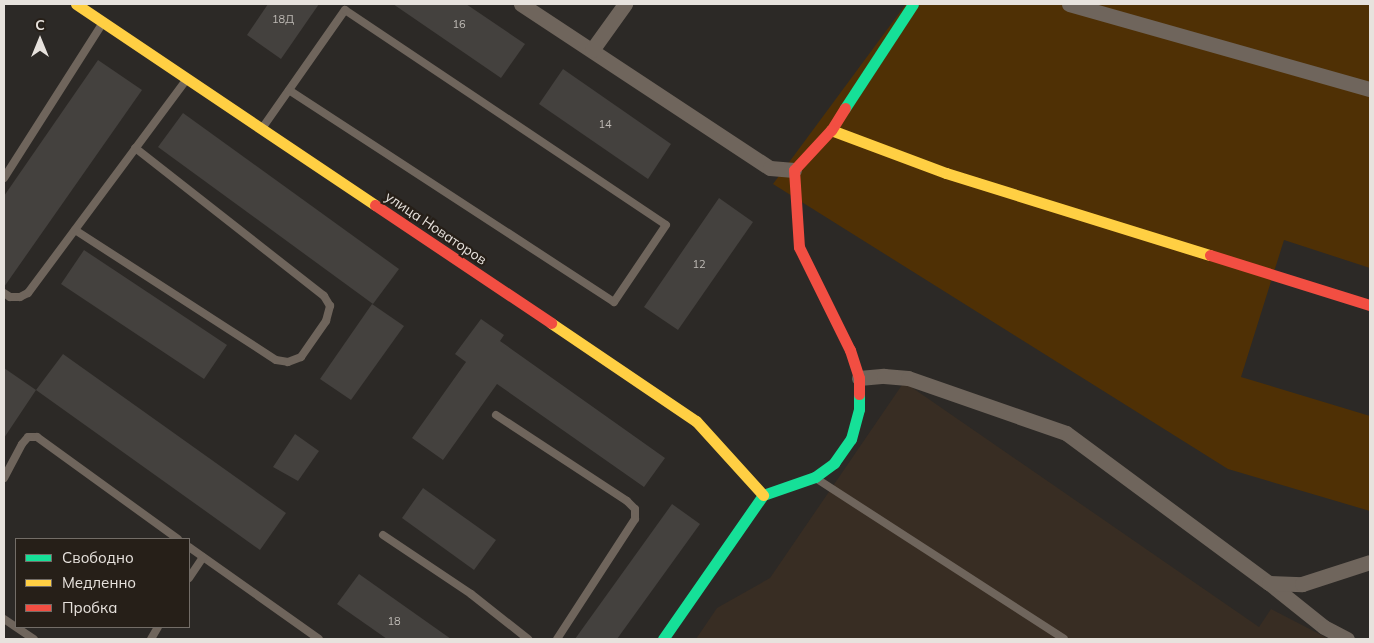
<!DOCTYPE html>
<meta charset="utf-8">
<style>
body{margin:0}
#map{position:relative;width:1374px;height:643px;overflow:hidden;background:#2c2926;font-family:Mulish,sans-serif}
div>[style]{position:absolute}
[style*='--x']{left:calc(var(--x)*1px);top:calc(var(--y)*1px);width:calc(var(--w)*1px);rotate:calc(var(--a)*1deg)}
.built>*{inset:0;background:#382d23}
.green>*{inset:0;background:#4f3005}
.building>*{inset:0;background:#44413e}
.lane>*{height:8px;margin:-4px;padding:0 4px;transform-origin:4px;border-radius:4px;background:#6f655c}
.street>*{height:15px;margin:-7.5px;padding:0 7.5px;transform-origin:7.5px;border-radius:7.5px;background:#6f655c}
.fast>*{height:11px;margin:-5.5px;padding:0 5.5px;transform-origin:5.5px;border-radius:5.5px;background:#16e098}
.slow>*{height:11px;margin:-5.5px;padding:0 5.5px;transform-origin:5.5px;border-radius:5.5px;background:#ffcf43}
.jam>*{height:11px;margin:-5.5px;padding:0 5.5px;transform-origin:5.5px;border-radius:5.5px;background:#f24e42}
span{translate:-50% -50%;white-space:nowrap;text-align:center;line-height:1.15;-webkit-text-stroke:4.5px #261f18;paint-order:stroke}
.number-label{font-size:11px;color:#bebab5}
.number-label span{-webkit-text-stroke-width:0}
.street-label{font-size:14px;color:#e7e2dd}
.frame{position:absolute;inset:0;border:5px solid #e7e2dd;pointer-events:none}
.legend{position:absolute;left:15px;top:538px;width:175px;height:90px;box-sizing:border-box;background:#261f18;border:1px solid #736d67;margin:0;padding:6px 9px;list-style:none;font-size:15px;color:#e7e2dd}
.legend li{display:flex;align-items:center;gap:10px;height:25px}
.legend b{width:25px;border:1px solid #736d67}
.north{position:absolute;left:15px;top:15px;width:50px;height:50px;-webkit-text-stroke:4px #261f18;paint-order:stroke;rotate:0deg;font-size:14px;font-weight:700;line-height:20px;text-align:center;color:#e7e2dd}
.north::after{content:'';display:block;margin:auto;width:18px;height:22px;background:#e7e2dd;clip-path:polygon(50% 0,100% 100%,50% 72%,0 100%)}
</style>
<div id="map">
<div class="built">
<div style="clip-path:polygon(904px 382px,1259px 627px,1271px 609px,1329px 639px,696px 639px,717px 608px,770px 578px)"></div>
</div>
<div class="green">
<div style="clip-path:polygon(906px 4px,1370px 4px,1370px 268px,1284px 240px,1241px 377px,1370px 416px,1370px 511px,1228px 469px,773px 184px)"></div>
</div>
<div class="building">
<div style="clip-path:polygon(268px 4px,319px 4px,281px 59px,247px 35px)"></div>
<div style="clip-path:polygon(393px 4px,466px 4px,525px 44px,501px 78px)"></div>
<div style="clip-path:polygon(98px 60px,142px 90px,4px 287px,4px 196px)"></div>
<div style="clip-path:polygon(563px 69px,671px 144px,648px 179px,539px 104px)"></div>
<div style="clip-path:polygon(183px 113px,399px 269px,373px 304px,158px 147px)"></div>
<div style="clip-path:polygon(719px 198px,753px 222px,678px 330px,644px 307px)"></div>
<div style="clip-path:polygon(84px 250px,227px 345px,204px 379px,61px 284px)"></div>
<div style="clip-path:polygon(372px 304px,404px 326px,351px 400px,320px 379px)"></div>
<div style="clip-path:polygon(481px 319px,504px 335px,500px 341px,665px 458px,644px 487px,497px 384px,443px 460px,412px 438px,466px 362px,455px 354px)"></div>
<div style="clip-path:polygon(63px 354px,286px 513px,260px 550px,36px 390px)"></div>
<div style="clip-path:polygon(4px 368px,36px 390px,4px 438px)"></div>
<div style="clip-path:polygon(295px 434px,319px 451px,298px 481px,273px 467px)"></div>
<div style="clip-path:polygon(423px 488px,496px 540px,474px 570px,402px 518px)"></div>
<div style="clip-path:polygon(672px 504px,700px 524px,617px 639px,575px 639px)"></div>
<div style="clip-path:polygon(359px 574px,451px 639px,387px 639px,337px 604px)"></div>
</div>
<div class="lane">
<div style="--x:263;--y:127;--w:143;--a:-55"></div>
<div style="--x:345;--y:10;--w:386;--a:33.8"></div>
<div style="--x:666;--y:225;--w:93;--a:124"></div>
<div style="--x:614;--y:302;--w:388;--a:-146.9"></div>
<div style="--x:4;--y:178;--w:183;--a:-57.5"></div>
<div style="--x:75;--y:230;--w:239;--a:32.9"></div>
<div style="--x:276;--y:360;--w:12;--a:9"></div>
<div style="--x:288;--y:362;--w:14;--a:-21"></div>
<div style="--x:301;--y:357;--w:44;--a:-55.2"></div>
<div style="--x:326;--y:321;--w:16;--a:-75"></div>
<div style="--x:330;--y:306;--w:12;--a:-121"></div>
<div style="--x:324;--y:296;--w:240;--a:-141.9"></div>
<div style="--x:4;--y:293;--w:7;--a:34"></div>
<div style="--x:10;--y:297;--w:10;--a:0"></div>
<div style="--x:20;--y:297;--w:9;--a:-27"></div>
<div style="--x:28;--y:293;--w:267;--a:-53.4"></div>
<div style="--x:496;--y:415;--w:157;--a:33.3"></div>
<div style="--x:627;--y:501;--w:11;--a:45"></div>
<div style="--x:635;--y:509;--w:10;--a:90"></div>
<div style="--x:635;--y:519;--w:143;--a:123"></div>
<div style="--x:4;--y:478;--w:38;--a:-62"></div>
<div style="--x:22;--y:444;--w:9;--a:-49"></div>
<div style="--x:28;--y:437;--w:9;--a:0"></div>
<div style="--x:37;--y:437;--w:174;--a:35.9"></div>
<div style="--x:817;--y:479;--w:294;--a:32.9"></div>
<div style="--x:383;--y:535;--w:106;--a:33.8"></div>
<div style="--x:471;--y:594;--w:73;--a:38.3"></div>
<div style="--x:189;--y:547;--w:159;--a:35.3"></div>
<div style="--x:189;--y:578;--w:25;--a:-56"></div>
<div style="--x:4;--y:619;--w:36;--a:34"></div>
<div style="--x:151;--y:639;--w:14;--a:-60"></div>
</div>
<div class="street">
<div style="--x:521;--y:4;--w:298;--a:33.4"></div>
<div style="--x:770;--y:168;--w:24;--a:5"></div>
<div style="--x:1069;--y:4;--w:313;--a:15.8"></div>
<div style="--x:592;--y:50;--w:57;--a:-54.3"></div>
<div style="--x:859;--y:378;--w:25;--a:-5"></div>
<div style="--x:884;--y:376;--w:24;--a:5"></div>
<div style="--x:908;--y:378;--w:167;--a:19.2"></div>
<div style="--x:1066;--y:433;--w:252;--a:36.5"></div>
<div style="--x:1269;--y:583;--w:70;--a:38.7"></div>
<div style="--x:1324;--y:627;--w:26;--a:28"></div>
<div style="--x:1269;--y:583;--w:33;--a:2"></div>
<div style="--x:1302;--y:584;--w:71;--a:-17.9"></div>
</div>
<div class="fast">
<div style="--x:845;--y:108;--w:124;--a:-56.8"></div>
<div style="--x:663;--y:639;--w:175;--a:-55.2"></div>
<div style="--x:763;--y:495;--w:55;--a:-19.1"></div>
<div style="--x:815;--y:477;--w:24;--a:-36"></div>
<div style="--x:834;--y:463;--w:29;--a:-55"></div>
<div style="--x:851;--y:439;--w:31;--a:-75"></div>
<div style="--x:859;--y:409;--w:15;--a:-90"></div>
</div>
<div class="slow">
<div style="--x:76;--y:4;--w:360;--a:33.9"></div>
<div style="--x:831;--y:130;--w:123;--a:20.5"></div>
<div style="--x:946;--y:173;--w:276;--a:17.3"></div>
<div style="--x:551;--y:323;--w:175;--a:34.1"></div>
<div style="--x:696;--y:421;--w:100;--a:47.8"></div>
</div>
<div class="jam">
<div style="--x:845;--y:108;--w:26;--a:122"></div>
<div style="--x:831;--y:130;--w:54;--a:132.8"></div>
<div style="--x:794;--y:170;--w:77;--a:86.3"></div>
<div style="--x:799;--y:247;--w:115;--a:63.7"></div>
<div style="--x:850;--y:350;--w:29;--a:72"></div>
<div style="--x:859;--y:378;--w:16;--a:90"></div>
<div style="--x:375;--y:205;--w:212;--a:33.8"></div>
<div style="--x:1210;--y:255;--w:168;--a:17.4"></div>
</div>
<div class="number-label">
<span style="left:283px;top:19px">18Д</span>
<span style="left:459px;top:24px">16</span>
<span style="left:605px;top:124px">14</span>
<span style="left:699px;top:264px">12</span>
<span style="left:394px;top:621px">18</span>
</div>
<div class="street-label">
<span style="left:436px;top:228px;rotate:34deg">улица Новаторов</span>
</div>
<div class="frame"></div>
<ul class="legend">
<li><b style="height:6px;background:#16e098"></b>Свободно</li>
<li><b style="height:6px;background:#ffcf43"></b>Медленно</li>
<li><b style="height:6px;background:#f24e42"></b>Пробка</li>
</ul>
<div class="north">С</div>
</div>
